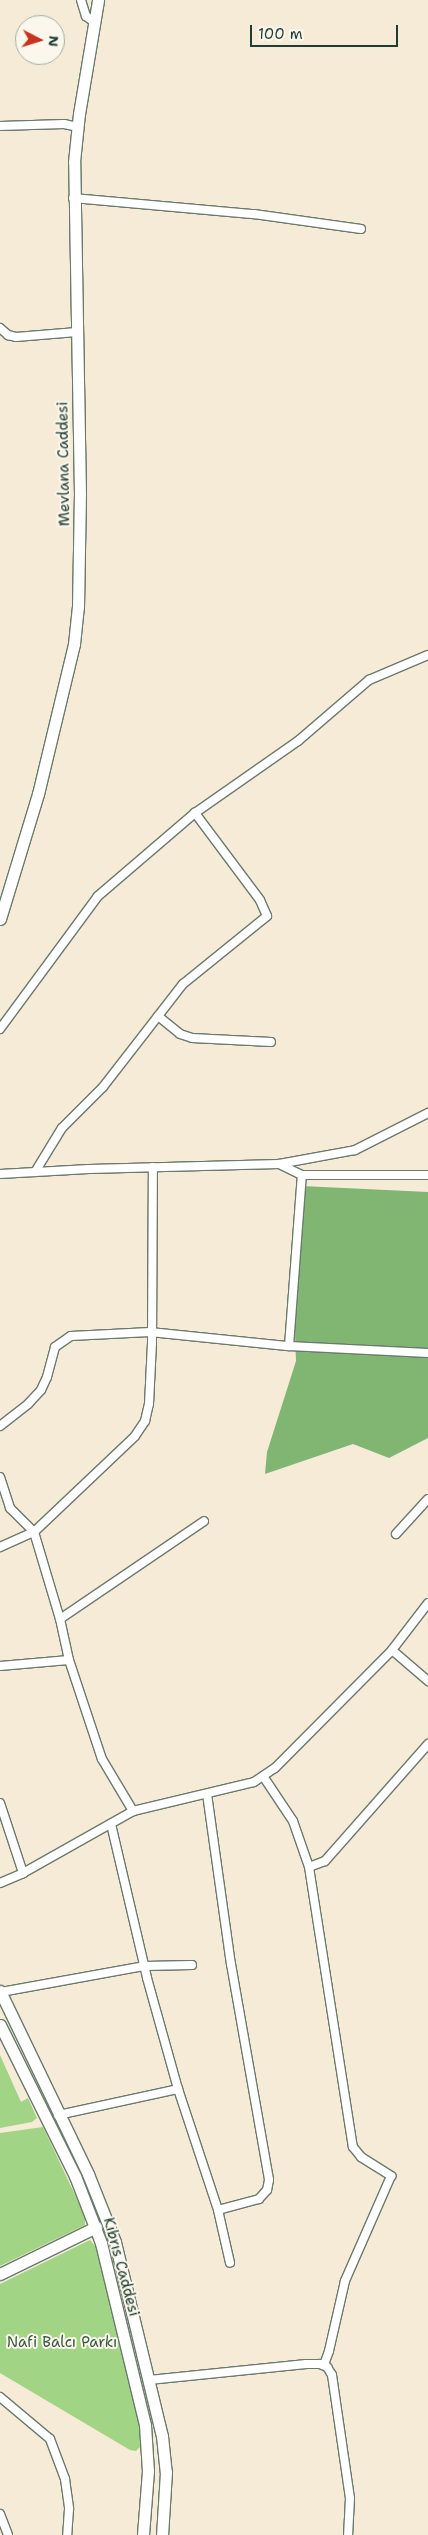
<!DOCTYPE html>
<meta charset="utf-8">
<style>
body{margin:0}
#map{position:relative;width:428px;height:2535px;overflow:hidden;background:#f6ebd6;font-family:"Shantell Sans",sans-serif}
div>[style]{position:absolute}
[style*='--x']{left:calc(var(--x)*1px);top:calc(var(--y)*1px);width:calc(var(--w)*1px);rotate:calc(var(--a)*1deg)}
.green>*{inset:0;background:#a1d484}
.forest>*{inset:0;background:#80b672}
.roads{filter:drop-shadow(1px 0 #6a7a6d) drop-shadow(-1px 0 #6a7a6d) drop-shadow(0 1px #6a7a6d) drop-shadow(0 -1px #6a7a6d)}
.street>*{height:8px;margin:-4px;padding:0 4px;transform-origin:4px;border-radius:4px;background:#fff}
.secondary>*{height:11px;margin:-5.5px;padding:0 5.5px;transform-origin:5.5px;border-radius:5.5px;background:#fff}
span{translate:-50% -50%;white-space:nowrap;text-align:center;line-height:1.15;-webkit-text-stroke:4px #fbf7ec;paint-order:stroke}
.street-label{font-size:15px;color:#1f3d34}
.park-label{font-size:15px;color:#395b44}
.north{position:absolute;left:15px;top:15px;width:50px;height:50px;box-sizing:border-box;background:#fbf7ec;border:1px solid #a3ada2;border-radius:50%;rotate:95deg;font-size:14px;font-weight:700;line-height:20px;text-align:center;color:#1f3d34}
.north::after{content:'';display:block;margin:auto;width:18px;height:22px;background:#c8321e;clip-path:polygon(50% 0,100% 100%,50% 72%,0 100%)}
.scale{position:absolute;left:250px;top:25px;width:148px;height:22px;box-sizing:border-box;border:2px solid #1f3d34;border-top:0;padding-left:6px;font-size:15px;line-height:18px;white-space:nowrap;color:#1f3d34;-webkit-text-stroke:4px #fbf7ec;paint-order:stroke}
</style>
<div id="map">
<div class="green">
<div style="clip-path:polygon(0 2055px,21px 2102px,28px 2098px,37px 2118px,32px 2122px,0 2128px)"></div>
<div style="clip-path:polygon(43px 2127px,85px 2216px,85px 2225px,0 2266px,0 2133px)"></div>
<div style="clip-path:polygon(90px 2240px,96px 2247px,143px 2438px,143px 2444px,136px 2451px,130px 2450px,0 2373px,0 2284px)"></div>
</div>
<div class="forest">
<div style="clip-path:polygon(302px 1186px,428px 1192px,428px 1438px,389px 1458px,353px 1444px,265px 1474px,267px 1452px,296px 1361px,293px 1281px)"></div>
</div>
<div class="roads">
<div class="street">
<div style="--x:81;--y:0;--w:17;--a:73"></div>
<div style="--x:86;--y:16;--w:10;--a:37"></div>
<div style="--x:0;--y:126;--w:64;--a:-1.8"></div>
<div style="--x:64;--y:124;--w:14;--a:12"></div>
<div style="--x:73;--y:198;--w:182;--a:5.1"></div>
<div style="--x:254;--y:214;--w:108;--a:8"></div>
<div style="--x:0;--y:328;--w:11;--a:41"></div>
<div style="--x:8;--y:335;--w:8;--a:14"></div>
<div style="--x:16;--y:337;--w:61;--a:-4.7"></div>
<div style="--x:158;--y:1016;--w:28;--a:39"></div>
<div style="--x:180;--y:1034;--w:13;--a:18"></div>
<div style="--x:192;--y:1038;--w:79;--a:2.9"></div>
<div style="--x:0;--y:1029;--w:165;--a:-53.6"></div>
<div style="--x:98;--y:896;--w:128;--a:-40.6"></div>
<div style="--x:195;--y:813;--w:126;--a:-35"></div>
<div style="--x:298;--y:741;--w:94;--a:-40.7"></div>
<div style="--x:369;--y:680;--w:64;--a:-23"></div>
<div style="--x:279;--y:1164;--w:25;--a:26"></div>
<div style="--x:302;--y:1175;--w:126;--a:0"></div>
<div style="--x:35;--y:1172;--w:52;--a:-58.5"></div>
<div style="--x:62;--y:1128;--w:58;--a:-45"></div>
<div style="--x:103;--y:1087;--w:130;--a:-52.2"></div>
<div style="--x:183;--y:984;--w:108;--a:-39"></div>
<div style="--x:267;--y:916;--w:17;--a:-114"></div>
<div style="--x:260;--y:900;--w:109;--a:-126.8"></div>
<div style="--x:0;--y:1174;--w:89;--a:-3.2"></div>
<div style="--x:89;--y:1169;--w:190;--a:-1.5"></div>
<div style="--x:279;--y:1164;--w:77;--a:-10.4"></div>
<div style="--x:355;--y:1150;--w:82;--a:-26.9"></div>
<div style="--x:289;--y:1346;--w:171;--a:-85.7"></div>
<div style="--x:0;--y:1426;--w:36;--a:-38"></div>
<div style="--x:28;--y:1404;--w:19;--a:-47"></div>
<div style="--x:41;--y:1390;--w:14;--a:-65"></div>
<div style="--x:47;--y:1377;--w:31;--a:-75"></div>
<div style="--x:55;--y:1347;--w:19;--a:-35"></div>
<div style="--x:71;--y:1336;--w:79;--a:-2.9"></div>
<div style="--x:150;--y:1332;--w:140;--a:5.8"></div>
<div style="--x:289;--y:1346;--w:139;--a:2.9"></div>
<div style="--x:0;--y:1477;--w:33;--a:72"></div>
<div style="--x:10;--y:1508;--w:34;--a:45"></div>
<div style="--x:34;--y:1532;--w:91;--a:73.4"></div>
<div style="--x:60;--y:1619;--w:42;--a:77.6"></div>
<div style="--x:69;--y:1660;--w:104;--a:71.6"></div>
<div style="--x:102;--y:1759;--w:61;--a:59.2"></div>
<div style="--x:396;--y:1534;--w:47;--a:-47.6"></div>
<div style="--x:0;--y:1547;--w:37;--a:-24"></div>
<div style="--x:34;--y:1532;--w:139;--a:-43.5"></div>
<div style="--x:135;--y:1436;--w:18;--a:-56"></div>
<div style="--x:145;--y:1421;--w:17;--a:-77"></div>
<div style="--x:149;--y:1404;--w:61;--a:-87.2"></div>
<div style="--x:152;--y:1343;--w:176;--a:-89.7"></div>
<div style="--x:60;--y:1619;--w:174;--a:-34.2"></div>
<div style="--x:392;--y:1650;--w:48;--a:40.7"></div>
<div style="--x:0;--y:1666;--w:69;--a:-5"></div>
<div style="--x:263;--y:1776;--w:54;--a:56.3"></div>
<div style="--x:293;--y:1821;--w:49;--a:70.8"></div>
<div style="--x:309;--y:1867;--w:283;--a:81.1"></div>
<div style="--x:353;--y:2147;--w:13;--a:51"></div>
<div style="--x:361;--y:2157;--w:36;--a:32"></div>
<div style="--x:391;--y:2176;--w:115;--a:113.7"></div>
<div style="--x:345;--y:2281;--w:72;--a:102.9"></div>
<div style="--x:329;--y:2351;--w:15;--a:110"></div>
<div style="--x:207;--y:1794;--w:172;--a:82"></div>
<div style="--x:231;--y:1964;--w:219;--a:80"></div>
<div style="--x:269;--y:2180;--w:10;--a:101"></div>
<div style="--x:267;--y:2190;--w:12;--a:132"></div>
<div style="--x:259;--y:2199;--w:42;--a:165"></div>
<div style="--x:0;--y:1803;--w:74;--a:71.8"></div>
<div style="--x:111;--y:1824;--w:158;--a:76.8"></div>
<div style="--x:147;--y:1978;--w:115;--a:74.4"></div>
<div style="--x:178;--y:2089;--w:127;--a:71.7"></div>
<div style="--x:218;--y:2210;--w:54;--a:77.2"></div>
<div style="--x:309;--y:1867;--w:17;--a:-21"></div>
<div style="--x:325;--y:1861;--w:156;--a:-48.6"></div>
<div style="--x:0;--y:1883;--w:25;--a:-23"></div>
<div style="--x:23;--y:1873;--w:126;--a:-29.4"></div>
<div style="--x:133;--y:1811;--w:124;--a:-13.5"></div>
<div style="--x:254;--y:1782;--w:25;--a:-34"></div>
<div style="--x:275;--y:1768;--w:166;--a:-45.2"></div>
<div style="--x:392;--y:1650;--w:59;--a:-52.5"></div>
<div style="--x:1;--y:1992;--w:145;--a:-10.3"></div>
<div style="--x:144;--y:1966;--w:48;--a:-1.2"></div>
<div style="--x:58;--y:2115;--w:123;--a:-12.2"></div>
<div style="--x:149;--y:2380;--w:158;--a:-5.8"></div>
<div style="--x:306;--y:2364;--w:14;--a:0"></div>
<div style="--x:320;--y:2364;--w:8;--a:23"></div>
<div style="--x:327;--y:2367;--w:9;--a:58"></div>
<div style="--x:332;--y:2375;--w:124;--a:81.7"></div>
<div style="--x:350;--y:2498;--w:37;--a:93"></div>
<div style="--x:0;--y:2397;--w:65;--a:40"></div>
<div style="--x:50;--y:2439;--w:43;--a:69.4"></div>
<div style="--x:65;--y:2479;--w:30;--a:82"></div>
<div style="--x:69;--y:2509;--w:26;--a:94"></div>
<div style="--x:0;--y:2514;--w:22;--a:69"></div>
</div>
<div class="secondary">
<div style="--x:0;--y:919;--w:131;--a:-73.1"></div>
<div style="--x:38;--y:794;--w:154;--a:-76.5"></div>
<div style="--x:74;--y:644;--w:37;--a:-84"></div>
<div style="--x:78;--y:607;--w:113;--a:-89"></div>
<div style="--x:80;--y:494;--w:332;--a:-91"></div>
<div style="--x:74;--y:162;--w:48;--a:-84.1"></div>
<div style="--x:79;--y:114;--w:116;--a:-80.5"></div>
<div style="--x:0;--y:1991;--w:203;--a:64.3"></div>
<div style="--x:88;--y:2174;--w:73;--a:68.3"></div>
<div style="--x:115;--y:2242;--w:200;--a:76.4"></div>
<div style="--x:162;--y:2436;--w:36;--a:84"></div>
<div style="--x:166;--y:2472;--w:63;--a:93.6"></div>
<div style="--x:0;--y:2025;--w:169;--a:63.6"></div>
<div style="--x:75;--y:2176;--w:72;--a:68.8"></div>
<div style="--x:101;--y:2243;--w:187;--a:76.4"></div>
<div style="--x:145;--y:2425;--w:46;--a:86.3"></div>
<div style="--x:148;--y:2471;--w:64;--a:94.5"></div>
<div style="--x:0;--y:2274;--w:107;--a:-26.1"></div>
</div>
</div>
<div class="street-label">
<span style="left:64px;top:464px;rotate:-91deg">Mevlana Caddesi</span>
<span style="left:121px;top:2267px;rotate:75deg">Kıbrıs Caddesi</span>
</div>
<div class="park-label">
<span style="left:62px;top:2343px">Nafi Balcı Parkı</span>
</div>
<div class="north">N</div>
<div class="scale">100 m</div>
</div>
